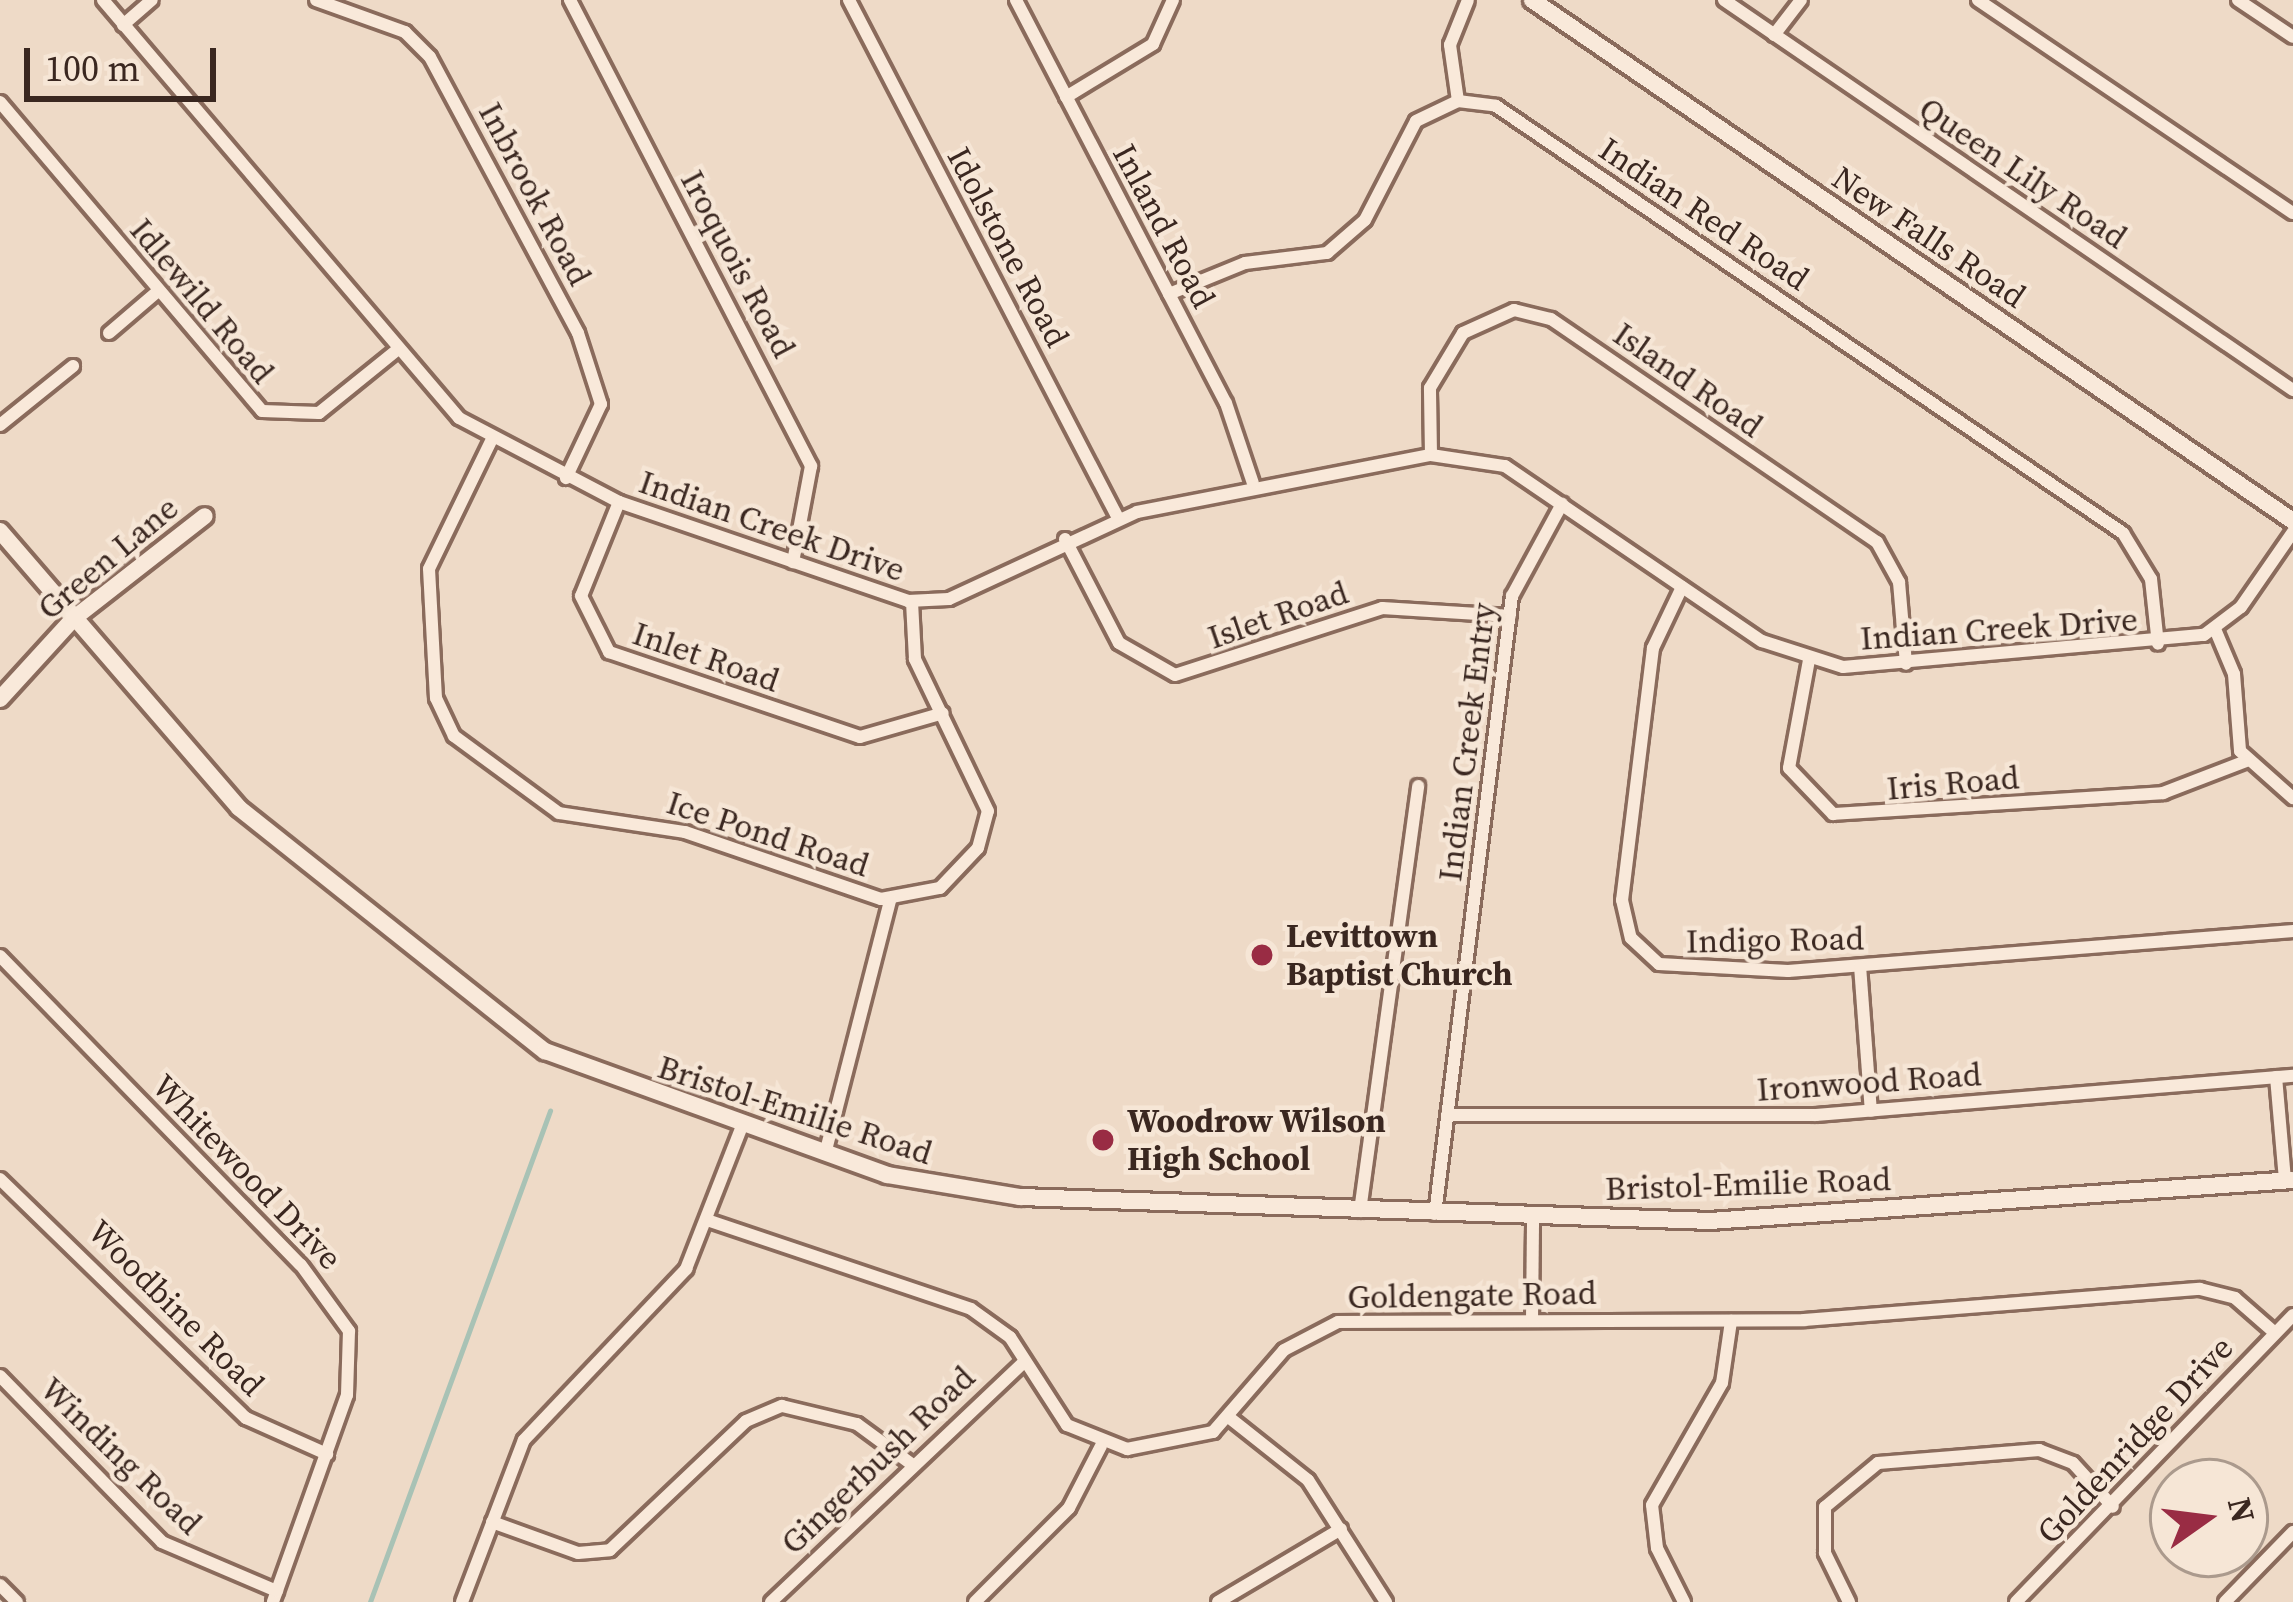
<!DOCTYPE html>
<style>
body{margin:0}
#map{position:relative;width:2293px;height:1602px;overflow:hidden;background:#eedac7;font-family:"Source Serif 4",serif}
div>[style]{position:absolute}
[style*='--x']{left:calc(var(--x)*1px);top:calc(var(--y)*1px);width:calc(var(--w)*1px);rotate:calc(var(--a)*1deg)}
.stream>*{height:4.5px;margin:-2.25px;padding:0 2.25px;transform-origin:2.25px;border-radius:2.25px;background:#a8c2b5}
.roads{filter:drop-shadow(3px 0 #8a6b5c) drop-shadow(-3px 0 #8a6b5c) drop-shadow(0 3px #8a6b5c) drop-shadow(0 -3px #8a6b5c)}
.street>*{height:12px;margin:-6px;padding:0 6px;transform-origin:6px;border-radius:6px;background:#f9e9da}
.secondary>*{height:16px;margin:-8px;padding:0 8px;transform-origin:8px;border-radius:8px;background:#f9e9da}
.dots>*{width:33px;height:33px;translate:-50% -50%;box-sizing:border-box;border:6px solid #f6e6d6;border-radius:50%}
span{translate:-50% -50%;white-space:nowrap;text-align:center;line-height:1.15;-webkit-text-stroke:9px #f6e6d6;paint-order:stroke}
.street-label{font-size:33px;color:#3a2720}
.poi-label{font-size:33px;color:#3a2720;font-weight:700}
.left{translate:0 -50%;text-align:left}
.north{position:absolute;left:2149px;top:1458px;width:120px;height:120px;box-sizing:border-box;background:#f6e6d6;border:3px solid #ab9a8d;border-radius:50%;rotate:76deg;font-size:33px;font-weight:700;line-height:48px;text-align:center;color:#3a2720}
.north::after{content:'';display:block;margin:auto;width:42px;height:54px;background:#992c44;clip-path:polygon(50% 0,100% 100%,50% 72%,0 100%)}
.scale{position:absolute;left:24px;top:48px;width:192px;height:54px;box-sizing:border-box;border:6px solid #3a2720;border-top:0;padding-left:15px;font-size:36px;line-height:42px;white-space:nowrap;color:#3a2720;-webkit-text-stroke:9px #f6e6d6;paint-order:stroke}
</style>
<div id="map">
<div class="stream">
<div style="--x:370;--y:1602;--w:523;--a:-69.87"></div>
</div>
<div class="roads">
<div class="street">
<div style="--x:103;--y:0;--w:549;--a:49.58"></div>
<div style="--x:459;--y:418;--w:181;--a:27.7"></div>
<div style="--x:619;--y:502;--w:305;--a:18.9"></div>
<div style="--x:908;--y:601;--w:41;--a:-2.8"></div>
<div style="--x:949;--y:599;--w:207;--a:-24.8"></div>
<div style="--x:1137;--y:512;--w:299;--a:-11"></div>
<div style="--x:1431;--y:455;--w:75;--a:8.5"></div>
<div style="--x:1505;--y:466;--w:311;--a:34.3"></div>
<div style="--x:1762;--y:641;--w:85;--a:17.8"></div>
<div style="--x:1843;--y:667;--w:362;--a:-5.1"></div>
<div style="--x:2204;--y:635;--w:46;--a:-37.1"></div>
<div style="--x:2241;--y:607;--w:91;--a:-55.3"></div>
<div style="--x:316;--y:0;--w:95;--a:19.8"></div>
<div style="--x:405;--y:32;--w:35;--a:45"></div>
<div style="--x:430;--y:57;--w:313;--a:61.8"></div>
<div style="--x:578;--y:333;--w:75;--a:72.1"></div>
<div style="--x:601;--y:404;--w:82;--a:115.3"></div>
<div style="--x:570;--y:0;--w:525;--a:62.65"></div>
<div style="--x:811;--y:466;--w:98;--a:100.6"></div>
<div style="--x:849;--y:0;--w:584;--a:62.56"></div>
<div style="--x:1016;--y:0;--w:454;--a:62.5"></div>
<div style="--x:1226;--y:403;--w:84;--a:71.4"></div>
<div style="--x:1724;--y:0;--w:690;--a:34.43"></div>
<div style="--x:1978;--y:0;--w:380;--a:34.1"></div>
<div style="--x:2238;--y:0;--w:66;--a:33.9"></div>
<div style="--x:123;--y:25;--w:38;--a:-41"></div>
<div style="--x:1774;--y:35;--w:44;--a:-52.4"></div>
<div style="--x:1066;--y:97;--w:102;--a:-31.3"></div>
<div style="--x:1153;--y:44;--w:48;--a:-65.6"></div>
<div style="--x:1458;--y:101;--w:57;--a:-98.1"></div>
<div style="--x:1450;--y:45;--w:48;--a:-68.2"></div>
<div style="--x:0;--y:102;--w:405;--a:49.7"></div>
<div style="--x:262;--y:411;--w:57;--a:2"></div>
<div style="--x:319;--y:413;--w:100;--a:-38.9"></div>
<div style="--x:1169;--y:294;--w:82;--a:-22.2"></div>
<div style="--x:1245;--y:263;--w:83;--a:-7"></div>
<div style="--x:1327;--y:253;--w:50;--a:-41"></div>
<div style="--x:1365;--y:220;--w:111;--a:-62.7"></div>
<div style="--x:1416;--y:121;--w:47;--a:-25.5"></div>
<div style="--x:1458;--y:101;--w:38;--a:7"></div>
<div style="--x:1496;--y:106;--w:759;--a:34.26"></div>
<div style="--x:2123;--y:533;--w:54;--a:58.7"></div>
<div style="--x:2151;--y:579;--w:65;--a:83.9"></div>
<div style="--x:109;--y:333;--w:65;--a:-40.6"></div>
<div style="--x:0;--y:425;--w:94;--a:-38.9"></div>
<div style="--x:492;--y:439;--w:144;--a:115.9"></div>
<div style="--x:429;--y:569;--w:129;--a:86.9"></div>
<div style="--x:436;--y:698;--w:42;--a:64.7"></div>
<div style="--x:454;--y:736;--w:130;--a:36.3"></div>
<div style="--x:559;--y:813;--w:127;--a:8.6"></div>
<div style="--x:685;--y:832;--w:207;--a:18.9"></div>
<div style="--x:881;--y:899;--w:60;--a:-10.6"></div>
<div style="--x:940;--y:888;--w:55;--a:-46.5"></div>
<div style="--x:978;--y:848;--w:38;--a:-75"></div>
<div style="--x:988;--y:811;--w:169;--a:-115.7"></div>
<div style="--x:915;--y:659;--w:58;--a:-93"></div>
<div style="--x:1431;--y:455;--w:67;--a:-90.9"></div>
<div style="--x:1430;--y:388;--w:64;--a:-59"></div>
<div style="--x:1463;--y:333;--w:56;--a:-24.3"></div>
<div style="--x:1514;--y:310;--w:38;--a:14"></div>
<div style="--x:1551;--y:319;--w:395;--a:34.4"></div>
<div style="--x:1877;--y:542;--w:46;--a:61.2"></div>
<div style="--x:1899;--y:582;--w:82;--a:85.1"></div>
<div style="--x:619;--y:502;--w:101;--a:112"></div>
<div style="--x:581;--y:596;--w:63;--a:63.4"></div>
<div style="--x:609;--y:652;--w:265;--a:18.7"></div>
<div style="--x:860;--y:737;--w:86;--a:-16.1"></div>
<div style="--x:1065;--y:539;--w:117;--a:62.6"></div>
<div style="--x:1119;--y:643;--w:64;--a:29.7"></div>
<div style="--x:1175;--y:675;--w:218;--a:-17.9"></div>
<div style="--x:1382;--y:608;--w:128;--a:3.6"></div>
<div style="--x:1682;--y:587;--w:68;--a:115.4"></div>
<div style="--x:1653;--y:648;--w:254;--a:97"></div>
<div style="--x:1622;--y:900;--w:39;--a:77"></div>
<div style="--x:1631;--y:938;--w:38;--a:43"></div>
<div style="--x:1659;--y:964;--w:129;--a:3.1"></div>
<div style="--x:1788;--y:971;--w:507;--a:-4.53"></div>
<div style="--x:2215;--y:629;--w:49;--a:67.1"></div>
<div style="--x:2234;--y:674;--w:77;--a:85.5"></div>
<div style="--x:2240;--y:751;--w:71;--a:41.6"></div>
<div style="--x:1809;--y:660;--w:110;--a:100.5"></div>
<div style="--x:1789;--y:768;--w:64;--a:46.3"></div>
<div style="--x:1833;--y:814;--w:331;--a:-3.6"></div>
<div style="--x:2163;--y:793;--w:89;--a:-21.1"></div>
<div style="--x:0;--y:956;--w:431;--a:45.8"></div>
<div style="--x:301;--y:1265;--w:82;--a:54"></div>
<div style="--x:349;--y:1331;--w:64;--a:91.8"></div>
<div style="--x:347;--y:1395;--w:220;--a:109.7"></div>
<div style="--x:1860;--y:966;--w:145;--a:85.7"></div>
<div style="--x:2276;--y:1077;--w:103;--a:85"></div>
<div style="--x:1447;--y:1115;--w:369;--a:0"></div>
<div style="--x:1816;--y:1115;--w:479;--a:-4.7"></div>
<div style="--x:825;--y:1154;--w:262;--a:-75.6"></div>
<div style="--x:0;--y:1179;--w:343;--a:44.2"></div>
<div style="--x:246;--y:1418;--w:89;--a:24"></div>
<div style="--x:1360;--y:1211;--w:429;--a:-82.2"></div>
<div style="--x:1435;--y:1214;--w:623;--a:-82.9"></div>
<div style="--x:1512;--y:596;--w:105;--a:-61.5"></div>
<div style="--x:710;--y:1221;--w:275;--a:18.6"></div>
<div style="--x:971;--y:1309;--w:48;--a:35.7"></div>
<div style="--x:1010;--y:1337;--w:105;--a:57.1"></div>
<div style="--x:1067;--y:1425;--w:65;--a:21.8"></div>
<div style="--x:1127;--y:1449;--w:88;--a:-11.2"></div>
<div style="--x:1213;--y:1432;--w:108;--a:-49.1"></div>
<div style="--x:1284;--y:1350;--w:61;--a:-27.4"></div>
<div style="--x:1338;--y:1322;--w:466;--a:-0.2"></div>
<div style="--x:1804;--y:1320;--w:397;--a:-4.5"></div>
<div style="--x:2200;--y:1289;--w:36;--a:14"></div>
<div style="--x:2235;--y:1298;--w:52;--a:41.1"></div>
<div style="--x:1532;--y:1320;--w:102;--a:-89.4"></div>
<div style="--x:0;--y:1376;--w:232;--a:45.7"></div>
<div style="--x:162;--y:1542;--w:125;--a:23.1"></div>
<div style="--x:1231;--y:1419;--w:98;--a:38.4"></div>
<div style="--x:1308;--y:1480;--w:145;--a:57.4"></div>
<div style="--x:492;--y:1522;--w:91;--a:19.8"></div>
<div style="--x:578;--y:1553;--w:32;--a:-5"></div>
<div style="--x:610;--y:1550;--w:187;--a:-43.5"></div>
<div style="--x:746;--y:1421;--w:39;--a:-23"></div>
<div style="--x:782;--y:1406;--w:77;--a:13.5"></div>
<div style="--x:857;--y:1424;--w:66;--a:36.3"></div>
<div style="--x:0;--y:1585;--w:24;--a:45"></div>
<div style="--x:462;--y:1602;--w:173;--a:-69.1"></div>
<div style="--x:524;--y:1440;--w:236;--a:-46.5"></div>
<div style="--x:686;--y:1269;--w:154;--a:-68.6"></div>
<div style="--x:771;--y:1602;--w:350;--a:-43.5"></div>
<div style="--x:975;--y:1602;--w:133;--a:-45"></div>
<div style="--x:1069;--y:1508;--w:70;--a:-62.7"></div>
<div style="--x:1218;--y:1602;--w:143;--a:-30.7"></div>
<div style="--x:1684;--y:1602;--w:60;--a:-116.6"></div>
<div style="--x:1657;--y:1548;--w:43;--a:-96.6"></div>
<div style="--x:1652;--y:1505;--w:141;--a:-60.2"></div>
<div style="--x:1722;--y:1383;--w:63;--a:-81.7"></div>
<div style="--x:1849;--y:1602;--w:55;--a:-116.1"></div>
<div style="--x:1825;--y:1553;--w:46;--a:-90"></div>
<div style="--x:1825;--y:1507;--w:69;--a:-39.7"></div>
<div style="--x:1878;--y:1463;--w:162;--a:-4.6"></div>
<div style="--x:2039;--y:1450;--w:36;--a:21"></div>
<div style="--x:2073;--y:1463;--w:59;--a:47.7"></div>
<div style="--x:2016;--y:1602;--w:399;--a:-46"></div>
<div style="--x:2225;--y:1602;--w:98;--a:-45.8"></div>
</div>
<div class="secondary">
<div style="--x:1532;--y:0;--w:922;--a:34.4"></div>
<div style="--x:0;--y:531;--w:366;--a:49.2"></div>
<div style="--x:239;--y:808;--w:391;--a:38.5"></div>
<div style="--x:545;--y:1051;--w:364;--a:19.9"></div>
<div style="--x:887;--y:1175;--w:135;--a:9.4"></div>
<div style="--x:1020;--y:1197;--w:690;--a:1.99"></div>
<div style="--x:1710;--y:1221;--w:584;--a:-4.02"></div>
<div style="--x:0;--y:699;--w:108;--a:-47.6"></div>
<div style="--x:73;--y:619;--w:167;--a:-38"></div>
</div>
</div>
<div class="dots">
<div style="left:1262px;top:955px;background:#992c44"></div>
<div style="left:1103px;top:1140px;background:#992c44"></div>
</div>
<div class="street-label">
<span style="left:2023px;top:173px;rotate:34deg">Queen Lily Road</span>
<span style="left:535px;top:194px;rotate:62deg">Inbrook Road</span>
<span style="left:1704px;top:214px;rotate:34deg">Indian Red Road</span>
<span style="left:1164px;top:226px;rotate:62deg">Inland Road</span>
<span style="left:1929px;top:237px;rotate:34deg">New Falls Road</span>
<span style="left:1008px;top:247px;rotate:62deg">Idolstone Road</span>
<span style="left:738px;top:264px;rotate:62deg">Iroquois Road</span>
<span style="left:202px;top:301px;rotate:50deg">Idlewild Road</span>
<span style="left:1688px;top:380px;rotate:35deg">Island Road</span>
<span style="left:772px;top:526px;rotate:19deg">Indian Creek Drive</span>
<span style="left:108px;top:558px;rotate:-40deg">Green Lane</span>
<span style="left:1278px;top:615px;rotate:-19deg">Islet Road</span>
<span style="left:1999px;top:629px;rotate:-4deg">Indian Creek Drive</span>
<span style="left:706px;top:657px;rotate:19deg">Inlet Road</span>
<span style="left:1467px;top:742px;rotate:-83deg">Indian Creek Entry</span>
<span style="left:1953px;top:783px;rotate:-5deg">Iris Road</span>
<span style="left:768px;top:834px;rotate:18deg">Ice Pond Road</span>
<span style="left:1775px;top:940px;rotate:-1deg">Indigo Road</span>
<span style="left:1869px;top:1082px;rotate:-4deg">Ironwood Road</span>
<span style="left:795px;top:1110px;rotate:18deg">Bristol-Emilie Road</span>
<span style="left:247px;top:1172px;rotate:46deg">Whitewood Drive</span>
<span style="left:1748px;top:1184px;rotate:-2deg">Bristol-Emilie Road</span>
<span style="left:1472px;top:1295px;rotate:-1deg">Goldengate Road</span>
<span style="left:176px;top:1308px;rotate:45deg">Woodbine Road</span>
<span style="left:2135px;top:1440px;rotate:-47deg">Goldenridge Drive</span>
<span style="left:121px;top:1456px;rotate:44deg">Winding Road</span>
<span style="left:878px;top:1460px;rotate:-44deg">Gingerbush Road</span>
</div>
<div class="poi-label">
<span class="left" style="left:1286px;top:955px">Levittown<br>Baptist Church</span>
<span class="left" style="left:1127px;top:1140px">Woodrow Wilson<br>High School</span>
</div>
<div class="north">N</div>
<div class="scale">100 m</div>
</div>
